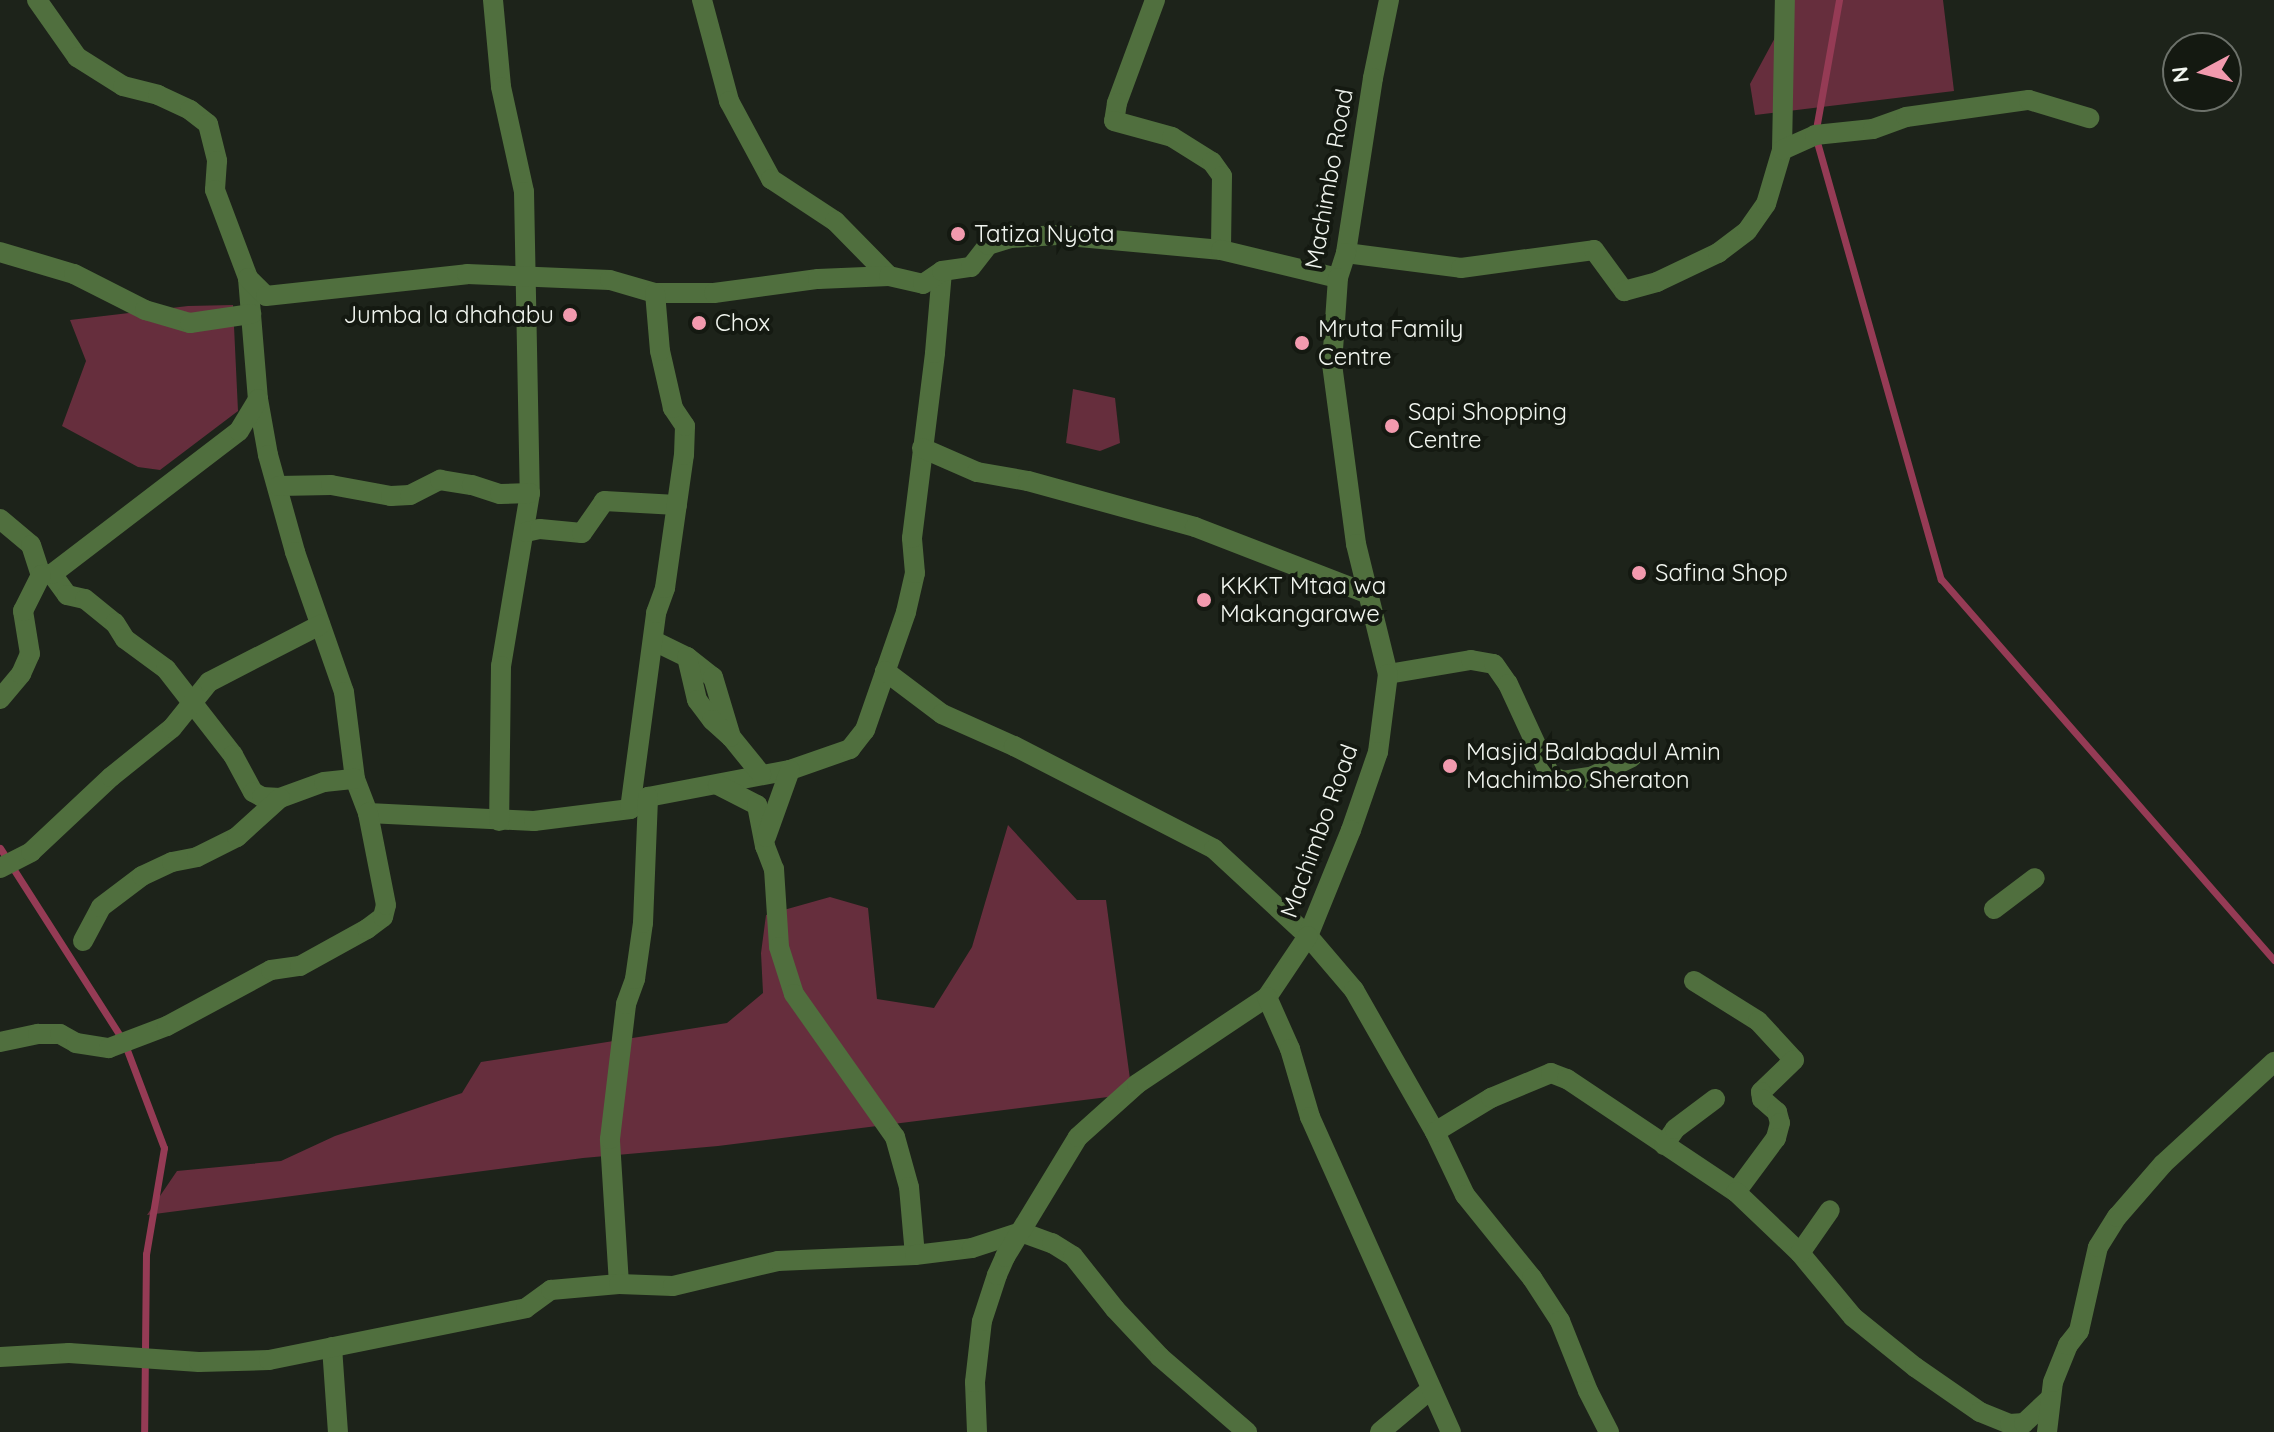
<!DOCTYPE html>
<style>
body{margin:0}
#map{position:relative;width:2274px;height:1432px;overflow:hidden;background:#1d231a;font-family:Quicksand,sans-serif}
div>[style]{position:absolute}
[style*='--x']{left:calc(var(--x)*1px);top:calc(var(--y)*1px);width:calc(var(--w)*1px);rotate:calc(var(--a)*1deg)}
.green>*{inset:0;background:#662e3d}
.stream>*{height:7px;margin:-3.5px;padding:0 3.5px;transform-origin:3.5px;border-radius:3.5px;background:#953b55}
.minor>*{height:20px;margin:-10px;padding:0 10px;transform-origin:10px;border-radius:10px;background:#506f3e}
.tertiary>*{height:20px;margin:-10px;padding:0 10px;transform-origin:10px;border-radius:10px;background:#506f3e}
.dots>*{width:22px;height:22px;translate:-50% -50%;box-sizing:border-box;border:4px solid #141911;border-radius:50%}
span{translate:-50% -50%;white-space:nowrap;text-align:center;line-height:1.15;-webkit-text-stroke:8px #141911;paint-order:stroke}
.street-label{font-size:24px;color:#f1f5ef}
.poi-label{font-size:24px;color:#f1f5ef}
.left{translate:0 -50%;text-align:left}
.right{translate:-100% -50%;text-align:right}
.north{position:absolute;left:2162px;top:32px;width:80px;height:80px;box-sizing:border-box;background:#141911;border:2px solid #6c716a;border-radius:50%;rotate:263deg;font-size:22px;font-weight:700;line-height:32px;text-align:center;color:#f1f5ef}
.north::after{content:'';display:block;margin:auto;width:28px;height:36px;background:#f29aae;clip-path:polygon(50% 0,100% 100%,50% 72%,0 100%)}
</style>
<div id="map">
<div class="green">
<div style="clip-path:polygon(1790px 0,1943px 0,1954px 91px,1755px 115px,1750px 84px,1777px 34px)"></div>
<div style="clip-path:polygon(233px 305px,238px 411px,160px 470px,138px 467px,62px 426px,86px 361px,70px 320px,188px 306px)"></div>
<div style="clip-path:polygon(1073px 389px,1115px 398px,1120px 443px,1100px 451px,1066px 443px)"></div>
<div style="clip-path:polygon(1008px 825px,1077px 900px,1106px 900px,1132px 1094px,718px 1146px,583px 1158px,147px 1215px,177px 1171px,281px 1161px,335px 1136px,462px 1093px,481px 1062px,727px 1023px,763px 993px,761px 953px,766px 915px,830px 897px,868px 908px,877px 999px,934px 1008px,972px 947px)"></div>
</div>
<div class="stream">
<div style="--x:1839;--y:0;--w:137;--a:100.1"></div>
<div style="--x:1815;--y:135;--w:462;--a:74.2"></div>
<div style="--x:1941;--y:579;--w:506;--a:48.85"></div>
<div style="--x:0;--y:848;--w:230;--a:57.4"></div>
<div style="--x:124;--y:1042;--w:113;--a:69.3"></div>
<div style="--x:164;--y:1148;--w:108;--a:99.6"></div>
<div style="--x:146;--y:1254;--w:178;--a:90.6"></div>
</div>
<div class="minor">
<div style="--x:37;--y:0;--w:70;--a:54.9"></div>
<div style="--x:77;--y:57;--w:54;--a:32.2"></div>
<div style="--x:123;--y:86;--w:36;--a:14"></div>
<div style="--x:158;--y:95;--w:35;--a:25"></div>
<div style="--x:190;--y:110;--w:23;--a:38"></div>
<div style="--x:208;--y:124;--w:38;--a:76"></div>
<div style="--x:217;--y:161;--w:29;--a:94"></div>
<div style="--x:215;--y:190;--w:94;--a:69.4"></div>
<div style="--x:248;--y:278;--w:121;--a:85.3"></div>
<div style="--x:258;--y:399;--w:57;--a:79.9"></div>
<div style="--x:268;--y:455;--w:101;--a:74.4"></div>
<div style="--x:295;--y:552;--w:148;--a:70.7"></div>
<div style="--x:344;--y:692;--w:88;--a:82.8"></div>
<div style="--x:355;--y:779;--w:36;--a:69"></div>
<div style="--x:368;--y:813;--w:166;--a:2.8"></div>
<div style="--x:534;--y:821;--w:97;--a:-7.1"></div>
<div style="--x:630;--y:809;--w:22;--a:-34"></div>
<div style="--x:648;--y:797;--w:145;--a:-10.8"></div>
<div style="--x:790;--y:770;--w:64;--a:-19.3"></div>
<div style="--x:850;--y:749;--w:24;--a:-52"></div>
<div style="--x:865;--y:730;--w:125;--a:-70.8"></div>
<div style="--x:906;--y:612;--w:40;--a:-77"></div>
<div style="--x:915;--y:573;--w:35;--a:-95"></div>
<div style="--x:912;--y:538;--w:186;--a:-82.9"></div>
<div style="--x:935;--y:353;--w:82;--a:-85.1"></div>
<div style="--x:493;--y:0;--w:87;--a:84.7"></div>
<div style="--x:501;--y:87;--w:107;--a:77.6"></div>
<div style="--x:524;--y:192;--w:301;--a:88.9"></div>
<div style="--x:530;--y:493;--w:175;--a:99.5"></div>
<div style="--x:501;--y:666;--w:155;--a:90.7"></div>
<div style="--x:702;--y:0;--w:105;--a:75"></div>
<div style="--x:729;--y:101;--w:89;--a:61.7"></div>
<div style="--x:771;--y:179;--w:77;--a:33.3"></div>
<div style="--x:835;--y:221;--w:77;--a:45.5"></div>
<div style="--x:1155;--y:0;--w:110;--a:110.3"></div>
<div style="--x:1117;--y:103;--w:18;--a:99"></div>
<div style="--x:1114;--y:121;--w:60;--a:15.4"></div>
<div style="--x:1172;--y:137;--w:47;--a:32"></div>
<div style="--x:1212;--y:162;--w:17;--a:54"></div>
<div style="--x:1222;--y:176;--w:74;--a:90.8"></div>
<div style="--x:1782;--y:150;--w:150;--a:-88.9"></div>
<div style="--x:0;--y:252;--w:77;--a:16.6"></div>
<div style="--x:74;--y:274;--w:80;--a:26.9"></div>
<div style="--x:145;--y:310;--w:47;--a:16.1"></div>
<div style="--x:190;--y:323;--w:62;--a:-8.4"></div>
<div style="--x:1346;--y:253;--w:116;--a:7.4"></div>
<div style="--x:1461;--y:268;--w:134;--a:-7.7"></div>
<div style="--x:1594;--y:250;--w:51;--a:53.8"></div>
<div style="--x:1624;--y:291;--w:34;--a:-15"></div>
<div style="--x:1657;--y:282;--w:68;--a:-25.4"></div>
<div style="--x:1718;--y:253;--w:36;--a:-37"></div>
<div style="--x:1747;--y:231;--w:33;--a:-55"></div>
<div style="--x:1766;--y:204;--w:56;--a:-73.5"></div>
<div style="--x:1782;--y:150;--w:36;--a:-24"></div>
<div style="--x:1815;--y:135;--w:58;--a:-5.9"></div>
<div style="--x:1873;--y:129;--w:35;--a:-20"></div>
<div style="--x:1906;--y:117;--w:124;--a:-7.9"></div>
<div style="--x:2029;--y:100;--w:63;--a:16.7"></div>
<div style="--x:248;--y:278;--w:25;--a:45"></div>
<div style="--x:266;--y:296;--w:202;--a:-6.2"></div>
<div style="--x:467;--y:274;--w:143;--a:2.4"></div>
<div style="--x:610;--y:280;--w:47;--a:16.1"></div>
<div style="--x:655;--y:293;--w:59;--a:0"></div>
<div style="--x:714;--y:293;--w:105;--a:-7.7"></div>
<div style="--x:818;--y:279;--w:71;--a:-2.4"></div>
<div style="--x:889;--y:276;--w:35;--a:13"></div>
<div style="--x:923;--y:284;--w:23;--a:-34"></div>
<div style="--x:942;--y:271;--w:29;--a:-8"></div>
<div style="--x:971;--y:267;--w:28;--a:-52"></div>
<div style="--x:988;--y:245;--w:24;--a:-17"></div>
<div style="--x:1011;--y:238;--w:46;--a:-3.7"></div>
<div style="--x:1057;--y:235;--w:165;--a:5.2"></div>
<div style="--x:1221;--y:250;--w:120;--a:13.5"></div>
<div style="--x:922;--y:448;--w:60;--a:23.6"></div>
<div style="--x:977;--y:472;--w:52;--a:10"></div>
<div style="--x:1028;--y:481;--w:173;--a:15.4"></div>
<div style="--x:1195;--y:527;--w:186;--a:21.1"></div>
<div style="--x:279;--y:486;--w:52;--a:-1.1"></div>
<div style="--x:331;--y:485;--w:61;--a:10.4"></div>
<div style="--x:391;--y:496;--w:19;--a:-3"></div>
<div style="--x:410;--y:495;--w:34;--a:-27"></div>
<div style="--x:440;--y:480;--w:32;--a:9"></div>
<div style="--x:472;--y:485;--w:29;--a:18"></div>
<div style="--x:500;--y:494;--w:30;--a:-2"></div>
<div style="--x:0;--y:519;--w:40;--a:40"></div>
<div style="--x:31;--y:545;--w:32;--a:72"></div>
<div style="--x:41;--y:575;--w:11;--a:-5"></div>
<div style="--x:52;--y:574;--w:26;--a:54"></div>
<div style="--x:67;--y:595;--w:18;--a:13"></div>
<div style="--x:85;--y:599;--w:38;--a:39"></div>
<div style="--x:115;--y:623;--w:19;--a:58"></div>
<div style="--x:125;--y:639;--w:51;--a:36.2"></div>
<div style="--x:166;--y:669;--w:109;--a:52.1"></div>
<div style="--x:233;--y:755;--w:42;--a:61.6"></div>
<div style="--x:253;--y:792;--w:10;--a:29"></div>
<div style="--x:262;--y:797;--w:18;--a:3"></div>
<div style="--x:280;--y:798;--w:47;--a:-20"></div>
<div style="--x:324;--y:782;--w:31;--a:-6"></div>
<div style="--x:526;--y:532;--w:14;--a:-12"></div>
<div style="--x:540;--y:529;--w:42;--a:5.4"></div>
<div style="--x:582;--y:533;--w:39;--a:-55"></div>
<div style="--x:604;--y:501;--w:73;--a:3.1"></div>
<div style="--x:52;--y:574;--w:235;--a:-37.4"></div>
<div style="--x:239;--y:431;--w:37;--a:-59"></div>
<div style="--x:654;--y:641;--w:37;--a:26"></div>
<div style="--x:687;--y:657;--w:33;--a:38"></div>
<div style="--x:713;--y:677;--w:63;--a:73.3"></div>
<div style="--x:731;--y:737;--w:48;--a:51"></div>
<div style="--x:687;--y:657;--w:44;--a:76.9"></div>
<div style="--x:697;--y:700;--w:25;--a:53"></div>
<div style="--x:712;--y:720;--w:25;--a:42"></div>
<div style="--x:885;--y:671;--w:71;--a:37"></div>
<div style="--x:942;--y:714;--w:79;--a:24"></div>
<div style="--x:1014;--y:746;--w:225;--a:27.2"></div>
<div style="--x:1214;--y:849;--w:128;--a:42.8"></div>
<div style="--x:1308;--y:936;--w:71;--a:49.6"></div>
<div style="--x:1354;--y:990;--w:163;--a:60.3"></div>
<div style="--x:1435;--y:1132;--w:70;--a:64.5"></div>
<div style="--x:1465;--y:1195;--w:107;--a:51.1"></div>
<div style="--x:1532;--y:1278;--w:51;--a:56.9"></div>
<div style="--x:1560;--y:1321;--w:75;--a:68.2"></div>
<div style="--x:1588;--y:1391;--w:46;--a:62.9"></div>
<div style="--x:1388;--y:674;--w:84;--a:-9.6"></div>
<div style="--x:1471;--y:660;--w:23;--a:10"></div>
<div style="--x:1494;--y:664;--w:24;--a:55"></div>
<div style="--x:1508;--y:684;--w:100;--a:65.2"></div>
<div style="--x:1550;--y:775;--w:14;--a:25"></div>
<div style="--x:1563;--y:781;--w:30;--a:-9"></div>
<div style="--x:1593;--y:776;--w:43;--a:-26"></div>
<div style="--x:0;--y:699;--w:33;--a:-50"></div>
<div style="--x:21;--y:674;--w:22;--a:-66"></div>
<div style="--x:30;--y:654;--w:44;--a:-99.2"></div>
<div style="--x:23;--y:611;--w:40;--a:-63.4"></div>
<div style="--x:718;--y:785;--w:44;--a:27.1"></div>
<div style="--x:757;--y:805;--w:42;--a:79"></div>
<div style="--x:765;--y:846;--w:25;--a:69"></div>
<div style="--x:774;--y:869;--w:78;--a:86.3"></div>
<div style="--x:779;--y:947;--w:49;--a:72.3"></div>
<div style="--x:794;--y:994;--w:175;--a:54.8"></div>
<div style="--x:895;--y:1137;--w:52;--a:74.4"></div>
<div style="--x:909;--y:1187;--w:68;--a:85"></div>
<div style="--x:630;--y:809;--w:198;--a:-82.4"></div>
<div style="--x:656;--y:613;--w:27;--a:-70"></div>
<div style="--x:665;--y:588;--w:134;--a:-81.9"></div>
<div style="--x:684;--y:455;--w:29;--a:-88"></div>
<div style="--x:685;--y:426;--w:22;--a:-124"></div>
<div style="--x:673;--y:408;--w:58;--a:-102.8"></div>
<div style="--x:660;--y:351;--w:58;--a:-94.9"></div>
<div style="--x:766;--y:837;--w:71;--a:-70.3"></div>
<div style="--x:0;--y:868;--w:35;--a:-27"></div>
<div style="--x:31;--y:852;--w:110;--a:-43.2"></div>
<div style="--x:111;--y:777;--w:78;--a:-38.8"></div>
<div style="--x:172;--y:728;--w:59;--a:-51.2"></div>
<div style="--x:209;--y:682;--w:125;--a:-27.2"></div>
<div style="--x:1994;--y:909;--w:51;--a:-37.1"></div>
<div style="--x:83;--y:941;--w:38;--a:-62"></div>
<div style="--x:101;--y:907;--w:51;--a:-37.1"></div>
<div style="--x:142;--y:876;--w:33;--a:-25"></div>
<div style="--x:172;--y:862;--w:25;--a:-11"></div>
<div style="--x:197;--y:857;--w:45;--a:-26.6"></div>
<div style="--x:237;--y:837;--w:58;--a:-42.2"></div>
<div style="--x:1694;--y:981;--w:75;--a:32"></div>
<div style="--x:1758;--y:1021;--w:53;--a:47.3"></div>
<div style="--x:1794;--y:1060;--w:46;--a:135.9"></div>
<div style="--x:1761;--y:1092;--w:7;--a:82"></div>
<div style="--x:1762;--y:1099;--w:20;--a:41"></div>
<div style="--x:1777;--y:1112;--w:11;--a:75"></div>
<div style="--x:1780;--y:1123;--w:16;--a:105"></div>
<div style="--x:1776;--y:1138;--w:67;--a:126.5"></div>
<div style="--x:0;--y:1042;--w:39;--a:-12"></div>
<div style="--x:38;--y:1034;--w:22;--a:0"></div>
<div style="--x:60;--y:1034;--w:18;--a:29"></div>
<div style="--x:76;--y:1043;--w:33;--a:9"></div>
<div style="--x:109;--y:1048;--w:62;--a:-20.8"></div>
<div style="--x:167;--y:1026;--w:118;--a:-28.3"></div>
<div style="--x:271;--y:970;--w:29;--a:-8"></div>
<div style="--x:300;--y:966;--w:77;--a:-28.9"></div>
<div style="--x:367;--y:929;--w:20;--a:-37"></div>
<div style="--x:383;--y:917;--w:12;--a:-76"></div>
<div style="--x:386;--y:905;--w:94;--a:-101.1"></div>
<div style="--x:1435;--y:1132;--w:66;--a:-31.3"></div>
<div style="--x:1491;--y:1098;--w:65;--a:-22.6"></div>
<div style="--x:1551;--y:1073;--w:17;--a:21"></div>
<div style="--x:1567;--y:1079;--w:203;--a:33.8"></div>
<div style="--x:1736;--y:1192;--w:88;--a:43.6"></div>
<div style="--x:1800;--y:1253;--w:83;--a:50.4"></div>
<div style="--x:1853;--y:1317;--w:80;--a:38.9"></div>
<div style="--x:1915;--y:1367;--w:79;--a:34.7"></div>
<div style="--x:1980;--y:1412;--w:32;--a:22"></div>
<div style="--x:2010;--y:1424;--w:14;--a:-4"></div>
<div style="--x:2024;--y:1423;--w:35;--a:-43"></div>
<div style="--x:1664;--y:1145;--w:19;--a:-55"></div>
<div style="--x:1675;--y:1129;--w:50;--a:-36.9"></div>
<div style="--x:1800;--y:1253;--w:52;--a:-55.1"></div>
<div style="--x:619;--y:1284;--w:145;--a:-93.6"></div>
<div style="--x:610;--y:1139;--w:136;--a:-83.2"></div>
<div style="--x:626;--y:1004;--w:27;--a:-70"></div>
<div style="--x:635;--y:979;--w:57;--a:-81.9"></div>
<div style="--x:643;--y:923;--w:126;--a:-87.7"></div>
<div style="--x:332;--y:1347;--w:85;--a:86"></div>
<div style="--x:0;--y:1357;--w:69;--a:-3.3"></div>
<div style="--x:69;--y:1353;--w:130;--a:4"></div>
<div style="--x:199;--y:1362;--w:70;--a:-1.6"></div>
<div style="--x:269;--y:1360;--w:262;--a:-11.4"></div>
<div style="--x:526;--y:1308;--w:31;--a:-36"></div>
<div style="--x:551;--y:1290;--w:68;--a:-5"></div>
<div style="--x:619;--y:1284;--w:54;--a:2.1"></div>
<div style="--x:673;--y:1286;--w:108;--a:-13.4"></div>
<div style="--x:778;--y:1261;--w:137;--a:-2.5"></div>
<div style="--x:915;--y:1255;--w:57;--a:-7"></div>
<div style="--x:972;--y:1248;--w:52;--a:-18.1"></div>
<div style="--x:1021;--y:1232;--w:33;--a:20"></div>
<div style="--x:1052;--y:1243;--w:25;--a:32"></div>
<div style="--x:1073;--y:1256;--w:68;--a:51.6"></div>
<div style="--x:1115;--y:1309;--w:66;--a:46.8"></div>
<div style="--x:1160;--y:1357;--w:115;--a:40.8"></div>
<div style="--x:977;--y:1432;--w:50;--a:-92.3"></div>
<div style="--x:975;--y:1382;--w:61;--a:-83.5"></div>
<div style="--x:982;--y:1321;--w:48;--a:-71.9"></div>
<div style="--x:997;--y:1275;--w:20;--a:-66"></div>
<div style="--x:1005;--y:1257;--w:140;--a:-58.7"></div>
<div style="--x:1078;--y:1137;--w:79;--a:-41.9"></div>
<div style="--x:1137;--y:1084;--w:156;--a:-33.8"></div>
<div style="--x:1380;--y:1432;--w:67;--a:-40.1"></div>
<div style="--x:2047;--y:1432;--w:50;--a:-83.2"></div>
<div style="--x:2053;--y:1382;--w:40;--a:-68"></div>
<div style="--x:2068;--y:1345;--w:18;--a:-52"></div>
<div style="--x:2079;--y:1331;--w:86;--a:-77.3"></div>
<div style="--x:2098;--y:1247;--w:36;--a:-58"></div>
<div style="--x:2117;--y:1217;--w:70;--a:-49"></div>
<div style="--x:2163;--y:1164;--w:151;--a:-42.6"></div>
</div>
<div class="tertiary">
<div style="--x:1389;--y:0;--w:80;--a:101.6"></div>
<div style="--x:1373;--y:78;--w:177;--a:98.8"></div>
<div style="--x:1346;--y:253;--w:26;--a:108"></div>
<div style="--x:1338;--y:278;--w:86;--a:94"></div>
<div style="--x:1332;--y:364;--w:182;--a:82.4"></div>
<div style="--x:1356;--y:544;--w:134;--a:76.2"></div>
<div style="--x:1388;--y:674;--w:79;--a:97.3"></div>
<div style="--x:1378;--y:752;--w:83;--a:109.1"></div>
<div style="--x:1351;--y:830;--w:114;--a:112.1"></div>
<div style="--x:1308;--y:936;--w:73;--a:123.9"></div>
<div style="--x:1267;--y:997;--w:57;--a:66.1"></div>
<div style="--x:1290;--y:1049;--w:71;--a:73.6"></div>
<div style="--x:1310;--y:1117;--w:345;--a:65.9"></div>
</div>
<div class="dots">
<div style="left:958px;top:234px;background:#f29aae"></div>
<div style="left:570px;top:315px;background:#f29aae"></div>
<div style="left:699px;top:323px;background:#f29aae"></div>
<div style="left:1302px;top:343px;background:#f29aae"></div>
<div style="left:1392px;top:426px;background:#f29aae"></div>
<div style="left:1639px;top:573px;background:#f29aae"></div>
<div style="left:1204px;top:600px;background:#f29aae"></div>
<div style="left:1450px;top:766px;background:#f29aae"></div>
</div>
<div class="street-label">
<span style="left:1329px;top:179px;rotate:-80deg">Machimbo Road</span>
<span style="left:1319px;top:831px;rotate:-70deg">Machimbo Road</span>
</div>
<div class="poi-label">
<span class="left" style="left:974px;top:234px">Tatiza Nyota</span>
<span class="right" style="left:554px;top:315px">Jumba la dhahabu</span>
<span class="left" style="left:715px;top:323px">Chox</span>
<span class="left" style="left:1318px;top:343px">Mruta Family<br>Centre</span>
<span class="left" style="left:1408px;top:426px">Sapi Shopping<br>Centre</span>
<span class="left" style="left:1655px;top:573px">Safina Shop</span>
<span class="left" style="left:1220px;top:600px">KKKT Mtaa wa<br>Makangarawe</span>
<span class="left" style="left:1466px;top:766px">Masjid Balabadul Amin<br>Machimbo Sheraton</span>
</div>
<div class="north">N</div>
</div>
